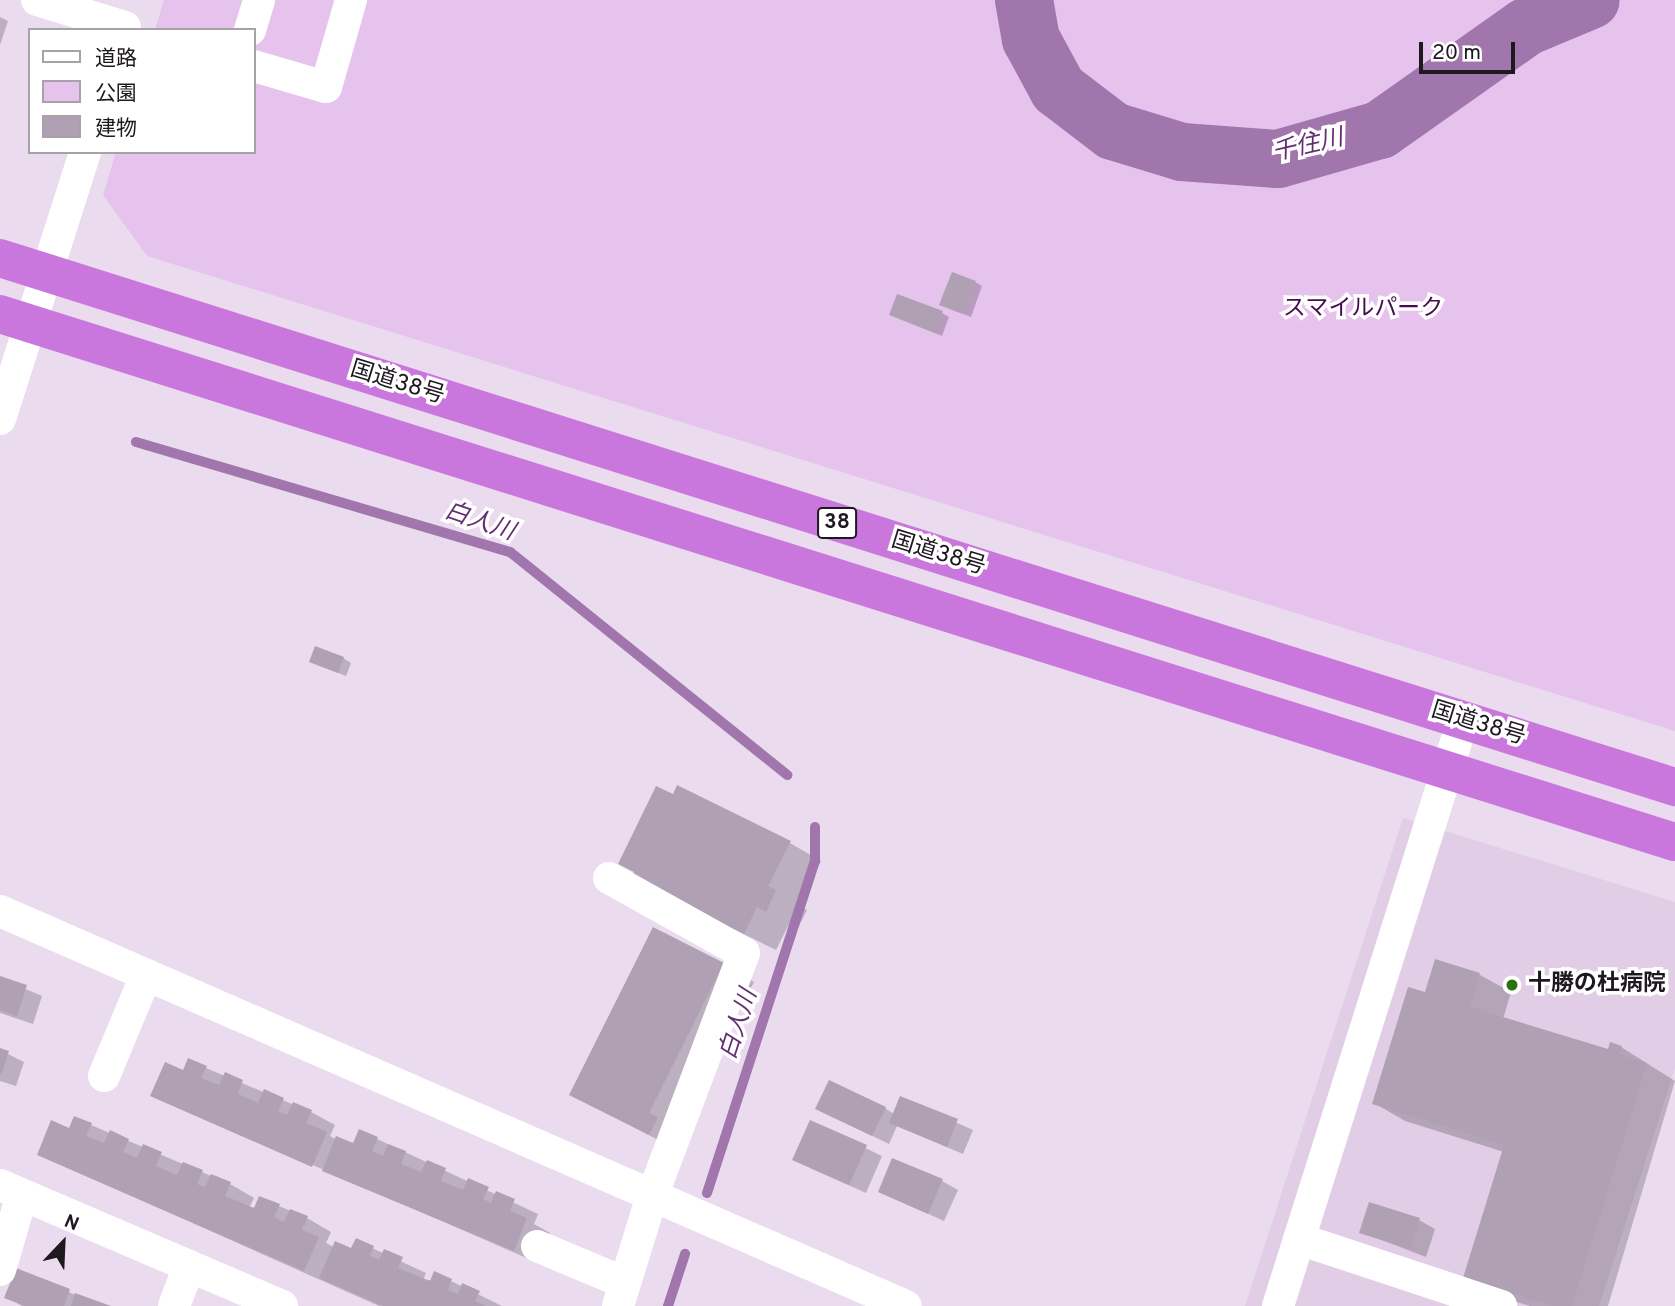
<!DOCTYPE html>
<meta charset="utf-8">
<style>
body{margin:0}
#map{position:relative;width:1675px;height:1306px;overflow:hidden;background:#ebdbef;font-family:Overpass,"Noto Sans JP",sans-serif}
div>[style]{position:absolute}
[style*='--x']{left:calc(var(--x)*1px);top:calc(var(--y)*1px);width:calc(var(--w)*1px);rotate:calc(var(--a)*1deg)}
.built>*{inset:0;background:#e2cde7}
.green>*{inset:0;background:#e5c3ed}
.shadow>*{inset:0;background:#0003}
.stream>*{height:10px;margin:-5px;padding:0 5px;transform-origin:5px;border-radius:5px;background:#a176ac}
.river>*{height:58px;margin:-29px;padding:0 29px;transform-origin:29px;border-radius:29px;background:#a176ac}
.building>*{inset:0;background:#afa0b3}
.minor>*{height:32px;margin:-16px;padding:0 16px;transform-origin:16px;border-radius:16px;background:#fff}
.highway>*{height:38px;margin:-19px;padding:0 19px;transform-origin:19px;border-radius:19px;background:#c976dd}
.dots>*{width:19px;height:19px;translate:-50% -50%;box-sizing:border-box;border:4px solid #fff;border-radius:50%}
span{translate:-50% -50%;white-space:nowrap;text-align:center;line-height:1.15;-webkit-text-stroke:7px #fff;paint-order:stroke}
.shield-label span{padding:2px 5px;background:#fff;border:2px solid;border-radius:5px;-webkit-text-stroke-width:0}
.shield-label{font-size:21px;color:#1e181f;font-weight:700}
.park-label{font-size:23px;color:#450c51}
.street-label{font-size:23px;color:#1e181f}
.poi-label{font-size:23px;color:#1e181f;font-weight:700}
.left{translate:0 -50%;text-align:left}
.water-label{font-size:24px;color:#652e72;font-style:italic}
.legend{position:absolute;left:28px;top:28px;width:228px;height:126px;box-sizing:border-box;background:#fff;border:2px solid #a5a3a5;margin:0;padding:9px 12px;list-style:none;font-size:21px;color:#1e181f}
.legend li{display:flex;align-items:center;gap:14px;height:35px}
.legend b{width:35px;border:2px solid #a5a3a5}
.north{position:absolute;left:28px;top:1208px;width:70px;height:70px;-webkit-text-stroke:5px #fff;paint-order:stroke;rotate:23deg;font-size:19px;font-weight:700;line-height:28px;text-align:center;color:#1e181f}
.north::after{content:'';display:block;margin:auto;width:24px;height:32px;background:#1e181f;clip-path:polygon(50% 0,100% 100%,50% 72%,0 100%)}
.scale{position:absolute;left:1419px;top:42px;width:96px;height:32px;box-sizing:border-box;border:4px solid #1e181f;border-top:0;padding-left:9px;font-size:21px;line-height:24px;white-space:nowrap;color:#1e181f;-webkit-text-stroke:5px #fff;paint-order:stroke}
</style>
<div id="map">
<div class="built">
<div style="clip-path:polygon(1403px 818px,1675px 902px,1675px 1068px,1599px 1306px,1245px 1306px)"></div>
</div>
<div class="green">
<div style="clip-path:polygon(164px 0,1675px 0,1675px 731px,147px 256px,103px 195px,116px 152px,254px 152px,254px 30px,155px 30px)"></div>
</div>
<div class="shadow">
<div style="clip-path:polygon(0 17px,8px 21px,0 45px)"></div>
<div style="clip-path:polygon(975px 282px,982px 286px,971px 317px,948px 308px)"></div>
<div style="clip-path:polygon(942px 313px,949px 317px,942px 336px,891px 315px)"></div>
<div style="clip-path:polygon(343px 658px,351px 663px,346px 676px,318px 665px)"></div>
<div style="clip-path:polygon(790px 843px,821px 861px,798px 905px,807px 910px,798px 928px,789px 924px,776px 950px,664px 895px,636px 872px)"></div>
<div style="clip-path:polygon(1436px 961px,1480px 975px,1511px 992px,1503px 1019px,1609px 1051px,1621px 1047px,1675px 1081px,1608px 1306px,1530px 1306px,1496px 1296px,1504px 1152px,1405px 1121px,1374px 1103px,1426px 995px)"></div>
<div style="clip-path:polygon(723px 964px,754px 982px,679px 1131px,681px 1152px,571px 1094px)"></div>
<div style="clip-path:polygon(0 978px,42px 996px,33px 1024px,0 1013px)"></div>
<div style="clip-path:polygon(0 1050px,24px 1062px,16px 1086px,0 1081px)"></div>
<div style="clip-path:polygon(206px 1068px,311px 1112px,335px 1125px,330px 1136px,337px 1140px,354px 1146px,377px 1139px,538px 1214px,534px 1224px,550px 1233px,538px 1263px,152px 1095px)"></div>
<div style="clip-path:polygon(901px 1098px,973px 1130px,963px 1154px,897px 1126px,889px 1144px,833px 1117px,885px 1108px,894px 1114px)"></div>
<div style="clip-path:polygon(811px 1122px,882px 1156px,866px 1193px,810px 1168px)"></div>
<div style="clip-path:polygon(91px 1125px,230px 1184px,254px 1198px,249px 1208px,279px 1206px,307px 1218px,331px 1232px,326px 1243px,334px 1247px,352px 1250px,357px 1241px,426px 1273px,423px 1280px,451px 1281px,502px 1306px,379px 1306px,39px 1155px,70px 1131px)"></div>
<div style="clip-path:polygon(942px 1181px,958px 1190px,944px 1221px,880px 1192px)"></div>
<div style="clip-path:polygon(1419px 1220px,1435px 1229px,1426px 1257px,1361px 1232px)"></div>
<div style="clip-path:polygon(17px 1270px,78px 1296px,107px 1306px,22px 1306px,6px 1297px)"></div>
</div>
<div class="stream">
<div style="--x:136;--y:442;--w:390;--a:16.4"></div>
<div style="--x:510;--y:552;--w:356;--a:38.8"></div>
<div style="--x:707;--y:1193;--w:349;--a:-72"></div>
<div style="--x:815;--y:861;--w:34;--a:-90"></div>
<div style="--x:668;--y:1306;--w:55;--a:-71.9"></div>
</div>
<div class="river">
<div style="--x:1024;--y:0;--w:40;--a:80"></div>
<div style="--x:1031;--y:39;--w:57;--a:61.6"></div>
<div style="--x:1058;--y:89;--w:69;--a:37.4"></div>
<div style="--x:1113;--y:131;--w:72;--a:16.9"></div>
<div style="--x:1182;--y:152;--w:96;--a:4.2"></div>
<div style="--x:1278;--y:159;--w:106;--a:-15.9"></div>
<div style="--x:1380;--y:130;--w:179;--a:-35.2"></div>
<div style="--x:1526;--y:27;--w:70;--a:-22.6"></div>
</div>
<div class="building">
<div style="clip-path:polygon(952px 272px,976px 281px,963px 314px,939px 305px)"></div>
<div style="clip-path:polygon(897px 294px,943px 311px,935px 333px,889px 315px)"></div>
<div style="clip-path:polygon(315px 646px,344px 657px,338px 673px,309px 662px)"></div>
<div style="clip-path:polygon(677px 785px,791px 841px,768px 886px,776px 890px,766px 912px,757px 907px,744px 934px,631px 878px,634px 872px,618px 864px,656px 786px,673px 794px)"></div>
<div style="clip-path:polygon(653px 927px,724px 963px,649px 1113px,658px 1117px,649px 1135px,569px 1095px)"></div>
<div style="clip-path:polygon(1435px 959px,1480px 973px,1470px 1007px,1608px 1049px,1610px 1042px,1622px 1046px,1619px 1054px,1647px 1063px,1572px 1306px,1553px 1306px,1463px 1278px,1504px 1145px,1372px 1104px,1408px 987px,1425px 992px)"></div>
<div style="clip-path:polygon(0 976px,27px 985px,17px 1016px,0 1010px)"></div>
<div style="clip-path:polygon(0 1048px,9px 1051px,1px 1075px,0 1075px)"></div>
<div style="clip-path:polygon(188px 1058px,207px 1066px,201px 1078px,219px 1085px,225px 1072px,243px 1080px,238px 1094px,258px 1103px,264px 1089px,284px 1098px,278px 1111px,287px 1115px,293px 1102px,312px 1110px,306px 1123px,327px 1132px,312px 1167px,150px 1096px,165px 1062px,183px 1070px)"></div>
<div style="clip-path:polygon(829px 1080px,886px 1107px,872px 1136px,815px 1109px)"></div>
<div style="clip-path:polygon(900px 1096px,958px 1119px,947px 1147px,889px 1123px)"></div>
<div style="clip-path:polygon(74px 1116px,92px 1123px,86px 1136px,104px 1143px,110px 1130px,129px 1139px,123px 1152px,137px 1158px,143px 1144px,162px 1152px,156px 1166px,177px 1175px,183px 1162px,203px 1170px,197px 1184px,205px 1187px,211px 1174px,231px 1182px,225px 1196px,254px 1208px,259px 1196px,280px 1204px,274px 1217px,284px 1222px,290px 1209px,308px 1216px,302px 1230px,319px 1237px,304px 1271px,37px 1155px,51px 1120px,69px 1128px)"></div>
<div style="clip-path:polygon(810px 1120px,867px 1145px,849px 1185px,792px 1160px)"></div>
<div style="clip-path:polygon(359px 1129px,378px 1137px,372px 1151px,383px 1156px,388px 1144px,406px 1151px,401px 1164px,421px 1172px,427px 1160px,446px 1168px,441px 1181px,463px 1190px,468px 1178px,489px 1187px,483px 1199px,491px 1203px,496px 1191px,515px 1199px,510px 1211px,527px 1218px,514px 1251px,322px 1171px,336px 1136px,353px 1143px)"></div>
<div style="clip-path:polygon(892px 1158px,943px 1179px,928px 1214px,878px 1192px)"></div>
<div style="clip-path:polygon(1369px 1202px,1420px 1218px,1410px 1249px,1359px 1233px)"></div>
<div style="clip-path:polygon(356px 1238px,374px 1246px,370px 1256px,379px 1260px,384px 1249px,403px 1257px,398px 1268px,430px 1281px,434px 1271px,452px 1279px,448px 1290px,458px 1294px,462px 1283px,480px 1291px,475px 1301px,486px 1306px,383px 1306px,319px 1278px,335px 1241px,351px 1248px)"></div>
<div style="clip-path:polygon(16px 1268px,70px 1289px,64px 1306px,25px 1306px,4px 1298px)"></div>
<div style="clip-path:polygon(75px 1293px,111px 1306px,71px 1306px)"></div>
</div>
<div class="minor">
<div style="--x:37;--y:0;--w:92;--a:17.1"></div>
<div style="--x:250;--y:30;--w:31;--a:-73"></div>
<div style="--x:254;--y:66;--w:75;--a:16.3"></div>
<div style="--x:326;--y:87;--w:91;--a:-74"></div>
<div style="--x:0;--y:419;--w:280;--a:-72.3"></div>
<div style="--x:609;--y:878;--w:154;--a:29.1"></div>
<div style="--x:744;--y:953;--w:260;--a:110.7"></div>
<div style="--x:652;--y:1196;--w:115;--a:107.2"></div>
<div style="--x:0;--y:911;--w:988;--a:23.56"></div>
<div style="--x:104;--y:1076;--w:109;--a:-67.4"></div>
<div style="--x:0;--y:1185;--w:307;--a:23.2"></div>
<div style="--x:1299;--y:1239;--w:213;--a:18.3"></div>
<div style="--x:537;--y:1246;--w:95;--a:22.8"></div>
<div style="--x:0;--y:1270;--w:78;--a:-73.7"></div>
<div style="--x:174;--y:1306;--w:43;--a:-69.4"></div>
<div style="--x:1278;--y:1306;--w:615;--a:-72.48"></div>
</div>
<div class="highway">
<div style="--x:0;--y:258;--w:1757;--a:17.53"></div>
<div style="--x:0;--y:314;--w:1756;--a:17.5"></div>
</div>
<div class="dots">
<div style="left:1512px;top:985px;background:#2a7112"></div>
</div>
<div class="shield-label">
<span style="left:837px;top:523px">38</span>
</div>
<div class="park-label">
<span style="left:1363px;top:310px">スマイルパーク</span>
</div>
<div class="street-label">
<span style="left:397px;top:384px;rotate:17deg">国道38号</span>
<span style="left:938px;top:555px;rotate:17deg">国道38号</span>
<span style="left:1478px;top:725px;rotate:17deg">国道38号</span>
</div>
<div class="poi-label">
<span class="left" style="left:1528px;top:985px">十勝の杜病院</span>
</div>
<div class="water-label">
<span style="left:1308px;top:147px;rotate:-13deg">千住川</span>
<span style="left:479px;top:523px;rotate:19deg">白人川</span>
<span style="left:740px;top:1025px;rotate:-72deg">白人川</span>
</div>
<ul class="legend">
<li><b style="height:9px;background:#fff"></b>道路</li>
<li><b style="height:19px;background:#e5c3ed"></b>公園</li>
<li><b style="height:19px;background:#afa0b3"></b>建物</li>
</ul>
<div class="north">N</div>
<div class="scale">20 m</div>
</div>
